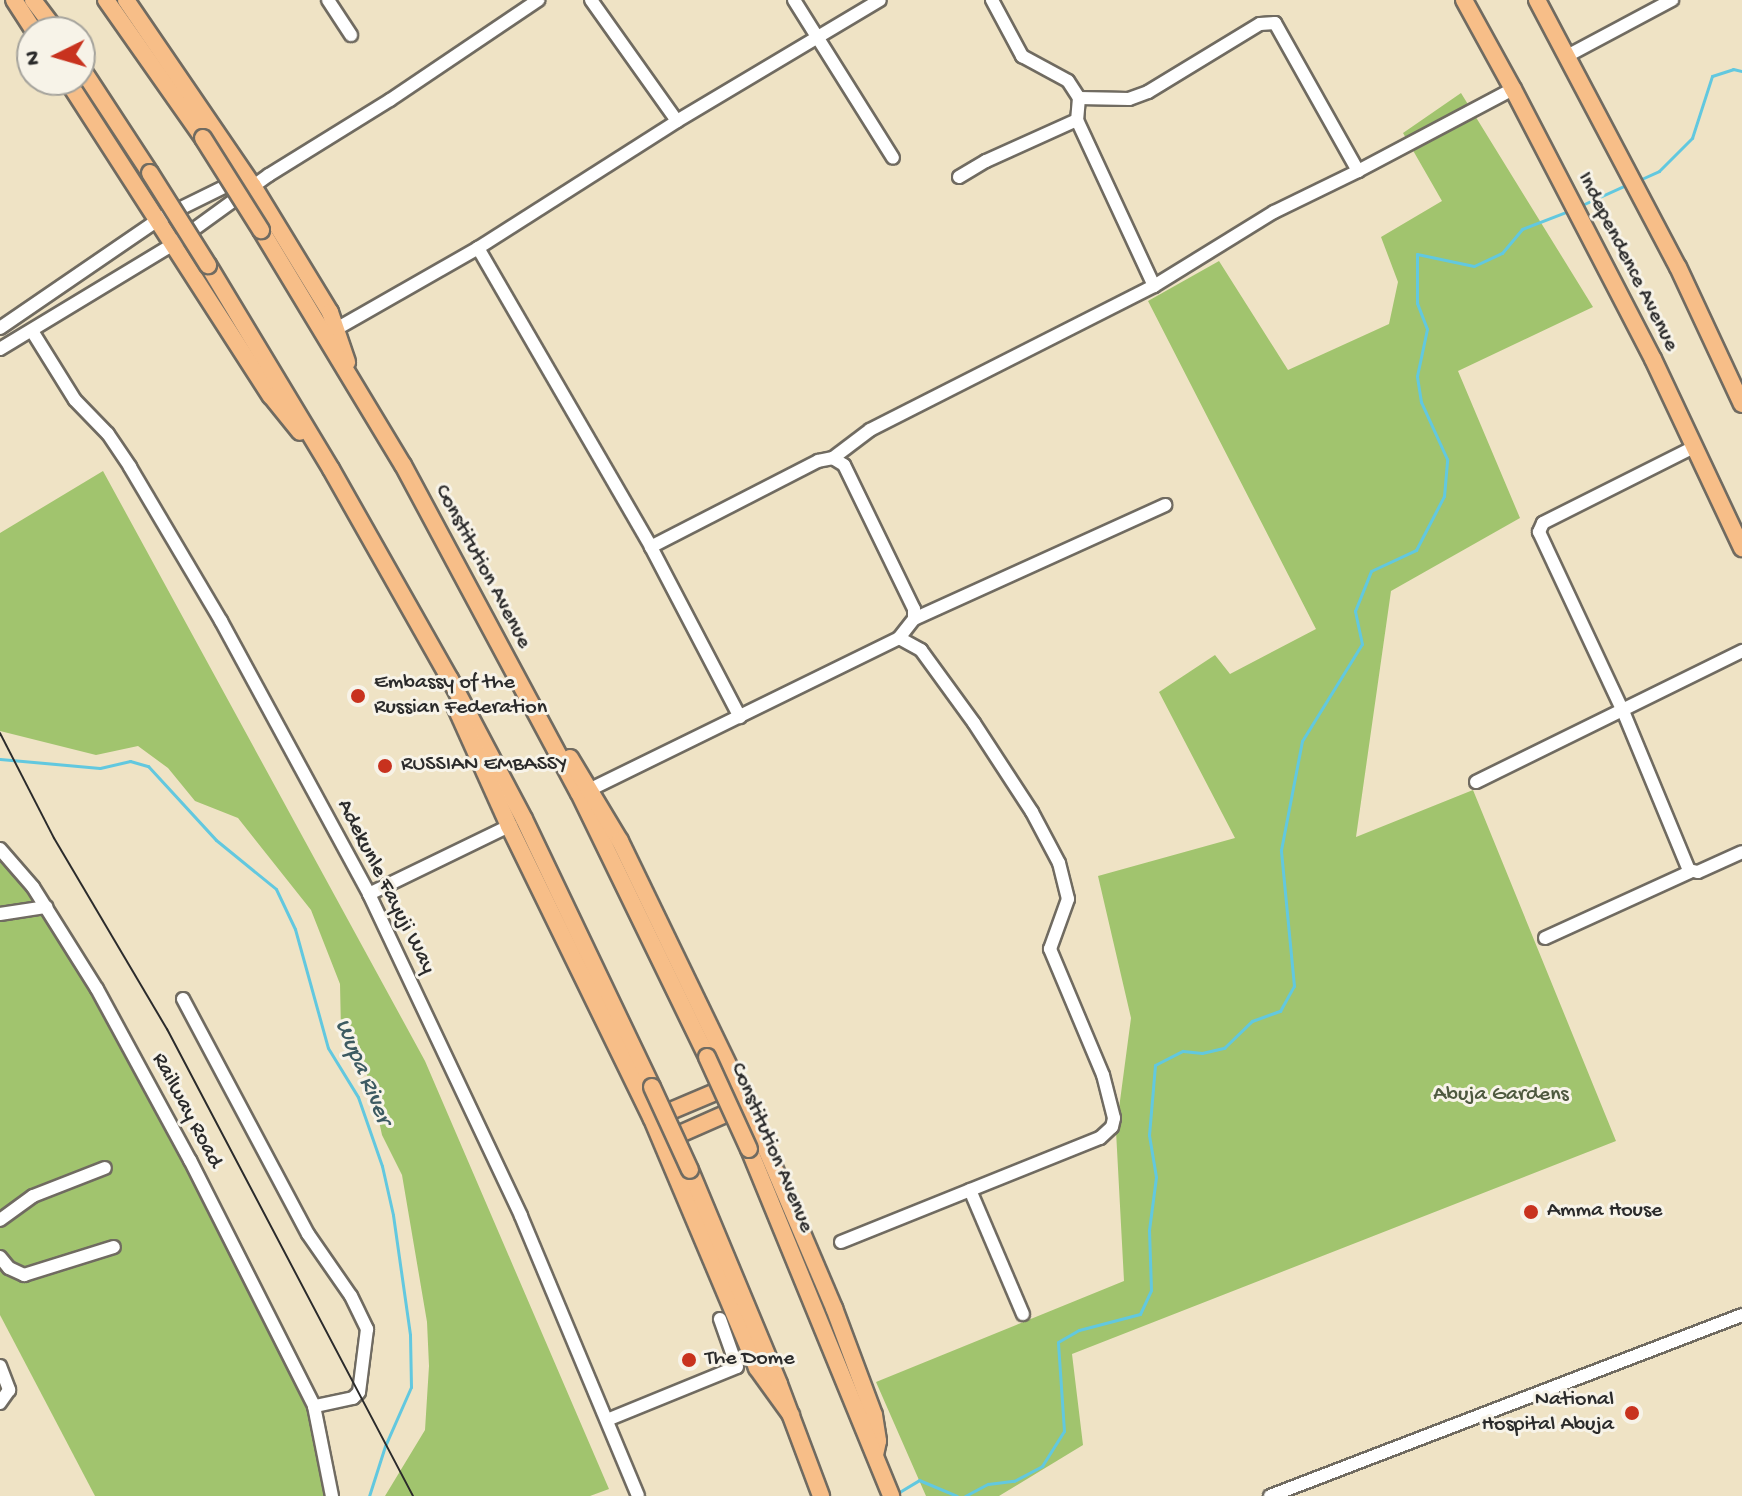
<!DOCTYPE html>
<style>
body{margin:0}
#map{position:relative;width:1742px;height:1496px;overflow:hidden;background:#efe3c5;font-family:"Gochi Hand",sans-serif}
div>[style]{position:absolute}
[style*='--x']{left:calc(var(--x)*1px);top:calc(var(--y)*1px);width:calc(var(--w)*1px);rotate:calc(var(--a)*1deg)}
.green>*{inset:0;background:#a1c46e}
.stream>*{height:3px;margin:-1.5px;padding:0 1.5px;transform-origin:1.5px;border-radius:1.5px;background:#62c8df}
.roads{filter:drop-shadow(2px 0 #706b61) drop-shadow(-2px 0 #706b61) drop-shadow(0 2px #706b61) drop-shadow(0 -2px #706b61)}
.minor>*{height:12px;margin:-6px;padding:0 6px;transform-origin:6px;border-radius:6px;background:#fff}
.major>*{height:16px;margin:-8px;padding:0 8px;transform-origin:8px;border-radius:8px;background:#f7be88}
.tram>*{height:2px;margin:-1px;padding:0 1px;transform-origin:1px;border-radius:1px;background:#2b2b2b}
.bridges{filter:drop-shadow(2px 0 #706b61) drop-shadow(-2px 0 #706b61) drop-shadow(0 2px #706b61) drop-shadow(0 -2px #706b61)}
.major-bridge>*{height:16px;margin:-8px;padding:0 8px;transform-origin:8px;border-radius:8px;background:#f7be88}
.dots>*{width:22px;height:22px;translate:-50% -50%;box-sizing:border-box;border:4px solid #f7f3e8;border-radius:50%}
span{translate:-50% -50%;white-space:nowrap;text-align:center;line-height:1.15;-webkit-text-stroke:6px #f7f3e8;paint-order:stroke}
.street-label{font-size:22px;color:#2b2b2b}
.poi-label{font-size:22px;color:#2b2b2b}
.left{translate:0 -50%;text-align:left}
.right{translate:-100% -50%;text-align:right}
.park-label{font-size:22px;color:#4e593f}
.water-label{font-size:24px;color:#3c5a61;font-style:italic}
.north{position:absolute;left:16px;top:16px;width:80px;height:80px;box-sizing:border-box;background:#f7f3e8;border:2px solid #a5a39c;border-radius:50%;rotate:265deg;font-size:22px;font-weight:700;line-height:32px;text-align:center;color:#2b2b2b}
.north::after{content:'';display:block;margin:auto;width:28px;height:36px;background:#c8321e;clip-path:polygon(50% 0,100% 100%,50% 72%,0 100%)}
</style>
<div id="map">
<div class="green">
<div style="clip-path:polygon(1461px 93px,1593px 307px,1458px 371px,1520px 518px,1391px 591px,1356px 837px,1473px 790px,1616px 1141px,1072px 1354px,1083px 1445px,999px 1496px,926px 1496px,876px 1382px,1124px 1281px,1116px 1131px,1131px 1018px,1098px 876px,1235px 838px,1159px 692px,1215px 655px,1230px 674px,1316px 629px,1148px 301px,1219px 261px,1288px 370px,1389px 324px,1398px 282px,1381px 237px,1442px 201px,1403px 133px)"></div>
<div style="clip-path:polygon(103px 471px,425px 1061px,609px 1489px,590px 1496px,385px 1496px,425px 1430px,429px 1366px,427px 1322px,402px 1175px,382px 1135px,370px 1080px,341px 1031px,340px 984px,311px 910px,238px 818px,195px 801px,168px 768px,138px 746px,96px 755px,0 731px,0 533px)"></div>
<div style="clip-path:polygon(0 849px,97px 989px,314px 1406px,332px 1496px,95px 1496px,0 1315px)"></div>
</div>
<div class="stream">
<div style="--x:1637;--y:181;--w:24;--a:-24"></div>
<div style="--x:1659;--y:171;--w:47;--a:-45"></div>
<div style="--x:1692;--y:138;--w:65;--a:-72.1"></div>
<div style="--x:1712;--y:76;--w:22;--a:-18"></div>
<div style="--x:1733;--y:69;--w:9;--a:13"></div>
<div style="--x:1582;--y:205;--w:48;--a:-24.4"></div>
<div style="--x:0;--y:759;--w:100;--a:5.1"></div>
<div style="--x:100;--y:768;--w:31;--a:-13"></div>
<div style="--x:130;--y:761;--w:19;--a:16"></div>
<div style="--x:148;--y:766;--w:100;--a:47.4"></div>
<div style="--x:216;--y:840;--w:77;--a:39.2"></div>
<div style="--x:276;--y:889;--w:44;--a:64.6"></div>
<div style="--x:295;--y:929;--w:123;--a:74.5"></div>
<div style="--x:328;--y:1048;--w:57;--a:58.5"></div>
<div style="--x:358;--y:1097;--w:73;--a:70.8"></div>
<div style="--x:382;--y:1166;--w:50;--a:77.3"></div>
<div style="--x:393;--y:1215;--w:121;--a:81.9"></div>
<div style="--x:410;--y:1335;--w:52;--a:88.9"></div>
<div style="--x:411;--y:1387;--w:64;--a:113.8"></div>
<div style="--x:385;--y:1446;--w:52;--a:107.7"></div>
<div style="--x:896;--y:1494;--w:27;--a:-31"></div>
<div style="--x:919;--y:1480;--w:41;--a:22.8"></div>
<div style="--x:965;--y:1496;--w:26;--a:-28"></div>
<div style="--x:988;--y:1484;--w:26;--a:-7"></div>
<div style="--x:1014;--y:1481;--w:32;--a:-28"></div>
<div style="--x:1042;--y:1466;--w:41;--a:-57.8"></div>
<div style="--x:1064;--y:1431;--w:89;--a:-93.9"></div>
<div style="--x:1058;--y:1342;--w:24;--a:-30"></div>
<div style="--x:1079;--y:1330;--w:63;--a:-14.7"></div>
<div style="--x:1140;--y:1314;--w:26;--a:-65"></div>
<div style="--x:1151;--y:1290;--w:60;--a:-91.9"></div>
<div style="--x:1149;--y:1230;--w:53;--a:-82.5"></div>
<div style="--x:1156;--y:1177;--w:43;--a:-99.5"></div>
<div style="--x:1149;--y:1135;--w:70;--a:-85.1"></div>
<div style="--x:1155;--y:1065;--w:31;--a:-27"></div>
<div style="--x:1183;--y:1051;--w:19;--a:6"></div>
<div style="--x:1202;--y:1053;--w:23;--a:-13"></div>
<div style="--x:1224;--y:1048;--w:39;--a:-44"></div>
<div style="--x:1252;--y:1021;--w:30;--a:-20"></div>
<div style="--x:1280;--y:1011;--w:29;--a:-61"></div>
<div style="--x:1294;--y:986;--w:137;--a:-95.5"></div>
<div style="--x:1281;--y:850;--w:111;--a:-79.1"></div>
<div style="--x:1302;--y:741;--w:114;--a:-58.3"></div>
<div style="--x:1362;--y:644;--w:34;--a:-102"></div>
<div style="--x:1355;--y:611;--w:43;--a:-68.2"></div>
<div style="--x:1371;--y:571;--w:50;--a:-25"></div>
<div style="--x:1416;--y:550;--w:61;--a:-62.6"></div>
<div style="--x:1444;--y:496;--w:37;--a:-85"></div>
<div style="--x:1447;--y:459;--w:63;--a:-114.5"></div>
<div style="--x:1421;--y:402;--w:26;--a:-99"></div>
<div style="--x:1417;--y:376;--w:48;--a:-78"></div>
<div style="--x:1427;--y:329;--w:28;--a:-111"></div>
<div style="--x:1417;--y:303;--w:49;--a:-90"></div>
<div style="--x:1417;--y:254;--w:58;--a:11.9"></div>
<div style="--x:1474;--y:266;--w:31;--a:-25"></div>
<div style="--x:1502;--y:253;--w:31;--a:-50"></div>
<div style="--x:1522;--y:229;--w:53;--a:-21.2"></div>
</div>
<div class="roads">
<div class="minor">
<div style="--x:328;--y:0;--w:42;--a:56.7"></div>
<div style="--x:591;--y:0;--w:148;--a:54.6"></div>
<div style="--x:677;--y:121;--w:236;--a:-30.8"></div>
<div style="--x:794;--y:0;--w:186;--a:57.9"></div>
<div style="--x:992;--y:0;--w:64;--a:61.8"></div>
<div style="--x:1022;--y:56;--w:52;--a:28.5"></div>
<div style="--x:1068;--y:81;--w:20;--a:57"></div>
<div style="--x:1079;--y:98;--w:22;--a:95"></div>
<div style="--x:1077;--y:120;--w:183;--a:65.1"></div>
<div style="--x:1569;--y:55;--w:117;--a:-28.1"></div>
<div style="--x:1079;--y:98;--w:50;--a:1.1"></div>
<div style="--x:1129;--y:99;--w:20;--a:-20"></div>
<div style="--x:1148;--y:92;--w:131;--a:-31.3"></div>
<div style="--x:1260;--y:24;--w:15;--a:-4"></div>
<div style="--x:1275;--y:23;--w:170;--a:60.7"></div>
<div style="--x:1358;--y:171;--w:175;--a:-27.9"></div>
<div style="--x:959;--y:177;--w:31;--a:-31"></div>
<div style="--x:986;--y:161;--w:100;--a:-24.3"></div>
<div style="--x:478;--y:248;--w:236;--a:-32.5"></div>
<div style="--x:0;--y:328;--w:193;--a:-34.4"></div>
<div style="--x:159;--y:219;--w:88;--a:-26.3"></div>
<div style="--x:338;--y:328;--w:161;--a:-29.7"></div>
<div style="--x:478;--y:248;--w:345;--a:59.9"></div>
<div style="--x:651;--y:547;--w:192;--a:62.4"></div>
<div style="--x:32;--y:331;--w:81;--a:58.1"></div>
<div style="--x:75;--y:400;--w:47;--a:45.9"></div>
<div style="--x:108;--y:434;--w:40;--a:56"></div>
<div style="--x:130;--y:467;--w:179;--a:59.4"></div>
<div style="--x:221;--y:621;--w:311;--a:61.5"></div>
<div style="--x:369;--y:894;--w:356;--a:64.7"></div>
<div style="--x:521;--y:1216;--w:303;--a:67.3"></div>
<div style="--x:0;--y:349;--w:205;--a:-31.2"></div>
<div style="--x:175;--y:243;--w:116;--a:-35.9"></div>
<div style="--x:269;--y:175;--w:142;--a:-31.8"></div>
<div style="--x:390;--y:100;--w:179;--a:-34"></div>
<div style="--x:1694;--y:447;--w:169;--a:153.3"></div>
<div style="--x:1543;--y:523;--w:10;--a:114"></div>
<div style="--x:1539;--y:532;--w:198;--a:64.9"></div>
<div style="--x:1623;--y:711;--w:172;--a:67.5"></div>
<div style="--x:1689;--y:870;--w:9;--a:13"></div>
<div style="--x:1698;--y:872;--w:48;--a:-24.4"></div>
<div style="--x:833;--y:458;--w:46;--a:-37.1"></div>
<div style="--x:870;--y:430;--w:318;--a:-26.9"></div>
<div style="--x:1154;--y:286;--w:141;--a:-31.7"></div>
<div style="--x:1274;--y:212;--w:93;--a:-26"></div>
<div style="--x:914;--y:619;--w:276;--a:-24.4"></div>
<div style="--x:1476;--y:782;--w:297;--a:-26.2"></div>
<div style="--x:591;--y:789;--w:343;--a:-26.1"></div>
<div style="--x:899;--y:638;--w:24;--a:-52"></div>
<div style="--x:914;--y:619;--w:10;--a:-90"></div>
<div style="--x:914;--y:609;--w:160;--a:-115.9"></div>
<div style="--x:844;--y:465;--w:13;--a:-148"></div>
<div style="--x:833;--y:458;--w:15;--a:169"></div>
<div style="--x:818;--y:461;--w:188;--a:152.8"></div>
<div style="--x:0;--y:849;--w:50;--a:49"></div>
<div style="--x:33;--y:887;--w:120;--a:57.9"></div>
<div style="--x:97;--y:989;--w:195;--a:61.5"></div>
<div style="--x:190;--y:1160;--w:275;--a:63.2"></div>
<div style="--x:314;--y:1406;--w:92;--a:78.7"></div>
<div style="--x:369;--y:894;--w:156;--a:-25.9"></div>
<div style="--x:0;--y:914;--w:47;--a:-8.7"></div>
<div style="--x:1545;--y:938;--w:159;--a:-24.5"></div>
<div style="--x:183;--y:999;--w:266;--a:62"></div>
<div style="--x:308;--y:1234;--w:75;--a:55.3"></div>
<div style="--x:351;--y:1296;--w:37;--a:64"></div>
<div style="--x:367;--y:1329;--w:64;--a:97.2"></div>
<div style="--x:359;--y:1392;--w:8;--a:135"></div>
<div style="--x:353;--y:1398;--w:40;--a:168"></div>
<div style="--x:970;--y:1190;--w:135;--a:66.9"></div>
<div style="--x:0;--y:1220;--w:41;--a:-36"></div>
<div style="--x:33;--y:1196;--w:77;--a:-21.3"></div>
<div style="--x:841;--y:1242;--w:279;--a:-21.9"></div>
<div style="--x:1100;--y:1138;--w:16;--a:-43"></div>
<div style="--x:1112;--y:1127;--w:9;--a:-77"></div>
<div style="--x:1114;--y:1118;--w:44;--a:-104.3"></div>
<div style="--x:1103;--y:1075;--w:137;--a:-112.8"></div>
<div style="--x:1050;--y:949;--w:53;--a:-70.2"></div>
<div style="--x:1068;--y:899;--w:37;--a:-104"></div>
<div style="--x:1059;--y:863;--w:58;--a:-117.9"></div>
<div style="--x:1032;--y:812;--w:106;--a:-123.1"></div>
<div style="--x:974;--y:723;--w:90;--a:-126"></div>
<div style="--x:921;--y:650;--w:25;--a:-151"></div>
<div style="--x:0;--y:1257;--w:14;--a:51"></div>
<div style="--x:9;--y:1268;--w:17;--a:25"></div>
<div style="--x:24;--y:1275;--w:94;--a:-17.3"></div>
<div style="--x:0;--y:1366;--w:26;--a:69"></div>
<div style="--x:9;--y:1390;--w:16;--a:125"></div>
<div style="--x:607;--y:1420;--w:140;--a:-22.2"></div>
<div style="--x:737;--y:1367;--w:51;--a:-109.5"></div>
<div style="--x:1270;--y:1496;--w:506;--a:-20.98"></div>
</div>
<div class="major">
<div style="--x:14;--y:0;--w:38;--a:57"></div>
<div style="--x:33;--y:0;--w:40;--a:53"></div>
<div style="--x:106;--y:0;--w:169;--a:54.9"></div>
<div style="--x:126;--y:0;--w:225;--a:55.7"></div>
<div style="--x:253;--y:186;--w:148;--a:58.6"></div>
<div style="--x:330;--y:312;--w:53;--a:71.2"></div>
<div style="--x:1464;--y:0;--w:102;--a:61.2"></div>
<div style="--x:1513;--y:89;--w:304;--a:62.6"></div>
<div style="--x:1653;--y:359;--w:209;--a:64.8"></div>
<div style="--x:1537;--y:0;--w:302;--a:62.2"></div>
<div style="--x:1678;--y:267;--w:151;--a:65"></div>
<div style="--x:80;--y:66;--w:128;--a:56.8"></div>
<div style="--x:67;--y:80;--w:376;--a:57.2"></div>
<div style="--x:271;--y:396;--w:46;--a:51.1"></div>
<div style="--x:261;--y:230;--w:275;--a:58.9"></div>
<div style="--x:403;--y:465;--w:372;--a:61.8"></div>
<div style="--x:579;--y:793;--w:293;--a:64.1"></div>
<div style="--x:208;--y:265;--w:238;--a:58.9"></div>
<div style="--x:331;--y:469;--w:241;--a:60.5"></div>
<div style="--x:450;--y:679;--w:158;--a:62.1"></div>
<div style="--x:524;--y:819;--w:297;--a:64.5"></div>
<div style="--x:456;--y:708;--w:129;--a:65.8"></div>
<div style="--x:509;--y:826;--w:326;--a:64"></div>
<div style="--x:652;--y:1119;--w:270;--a:67.1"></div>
<div style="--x:757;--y:1368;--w:58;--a:54.1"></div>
<div style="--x:570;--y:758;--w:97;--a:58.9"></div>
<div style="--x:620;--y:841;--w:292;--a:64.2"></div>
<div style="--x:747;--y:1104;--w:222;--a:66.9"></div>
<div style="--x:834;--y:1308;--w:114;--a:69.5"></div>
<div style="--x:874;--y:1415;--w:26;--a:81"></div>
<div style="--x:878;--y:1441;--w:14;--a:102"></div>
<div style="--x:654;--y:1118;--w:85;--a:-22.9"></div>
<div style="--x:664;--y:1141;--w:84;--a:-23.8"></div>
<div style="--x:749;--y:1149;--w:375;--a:67.7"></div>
<div style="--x:690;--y:1170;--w:232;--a:67.4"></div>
<div style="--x:779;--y:1384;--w:120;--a:69.4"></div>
</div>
</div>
<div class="tram">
<div style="--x:0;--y:733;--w:118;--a:62.8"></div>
<div style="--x:54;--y:838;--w:222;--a:59.4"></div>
<div style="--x:167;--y:1029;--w:528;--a:62.22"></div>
</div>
<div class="bridges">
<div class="major-bridge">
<div style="--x:203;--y:138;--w:109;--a:57.8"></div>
<div style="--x:150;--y:173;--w:109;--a:57.8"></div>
<div style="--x:707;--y:1057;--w:101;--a:65.5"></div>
<div style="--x:652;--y:1087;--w:91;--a:65.4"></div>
</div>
</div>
<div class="dots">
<div style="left:358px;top:696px;background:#c8321e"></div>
<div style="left:385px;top:766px;background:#c8321e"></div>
<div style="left:1531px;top:1212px;background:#c8321e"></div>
<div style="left:689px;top:1360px;background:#c8321e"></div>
<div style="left:1632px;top:1413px;background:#c8321e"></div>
</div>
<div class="street-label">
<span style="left:1627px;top:262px;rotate:63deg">Independence Avenue</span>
<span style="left:482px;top:567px;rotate:62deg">Constitution Avenue</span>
<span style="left:385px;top:887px;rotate:63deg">Adekunle Fayuji Way</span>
<span style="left:186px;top:1111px;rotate:62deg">Railway Road</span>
<span style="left:771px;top:1148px;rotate:67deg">Constitution Avenue</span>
</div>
<div class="poi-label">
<span class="left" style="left:374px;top:696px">Embassy of the<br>Russian Federation</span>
<span class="left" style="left:401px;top:766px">RUSSIAN EMBASSY</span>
<span class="left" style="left:1547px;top:1212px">Amma House</span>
<span class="left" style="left:705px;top:1360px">The Dome</span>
<span class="right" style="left:1614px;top:1413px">National<br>Hospital Abuja</span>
</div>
<div class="park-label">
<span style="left:1501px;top:1096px">Abuja Gardens</span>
</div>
<div class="water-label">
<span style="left:362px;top:1072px;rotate:67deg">Wupa River</span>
</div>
<div class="north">N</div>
</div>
